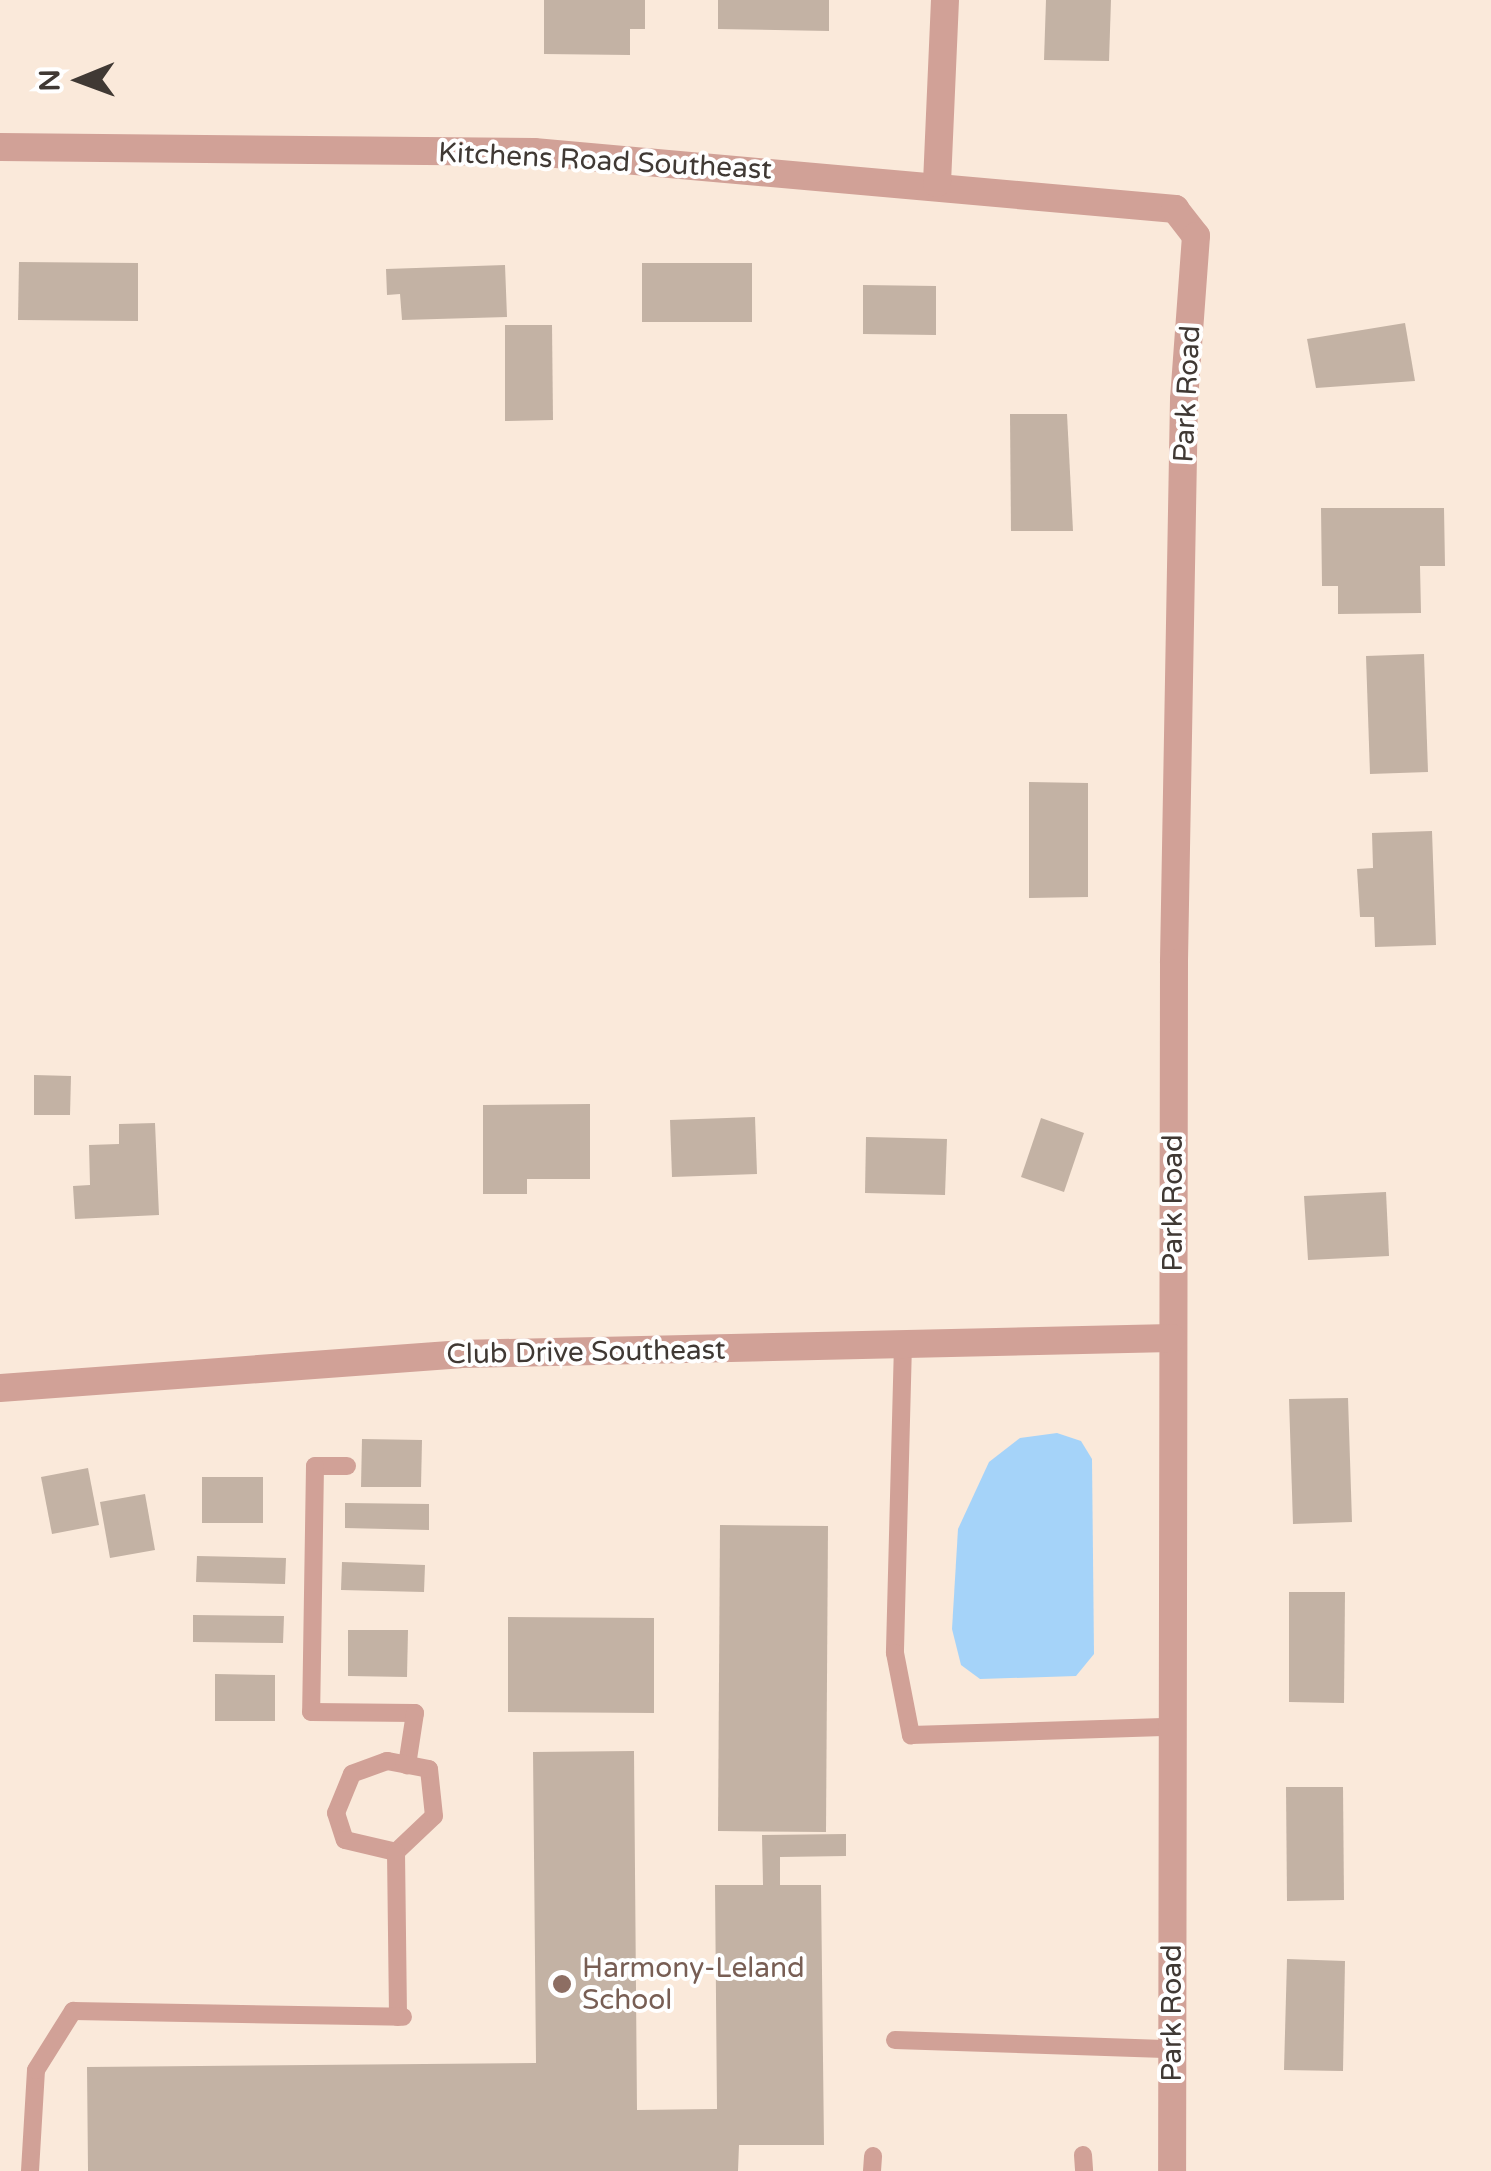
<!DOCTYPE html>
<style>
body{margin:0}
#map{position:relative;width:1491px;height:2171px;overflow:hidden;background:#fae9da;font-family:"Varela Round",sans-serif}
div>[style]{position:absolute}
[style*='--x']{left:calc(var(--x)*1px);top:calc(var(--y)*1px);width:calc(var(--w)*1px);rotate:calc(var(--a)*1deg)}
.water>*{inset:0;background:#a5d3f9}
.building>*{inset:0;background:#c3b2a4}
.service>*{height:18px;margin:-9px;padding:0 9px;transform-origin:9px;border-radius:9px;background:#d1a197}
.minor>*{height:28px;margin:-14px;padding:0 14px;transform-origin:14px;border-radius:14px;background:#d1a197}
.dots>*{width:28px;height:28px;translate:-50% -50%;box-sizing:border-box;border:5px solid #fff;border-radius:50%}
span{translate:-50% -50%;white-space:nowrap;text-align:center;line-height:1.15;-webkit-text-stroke:8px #fff;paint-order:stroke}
.street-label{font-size:28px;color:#403934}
.education-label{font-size:28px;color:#785e54}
.left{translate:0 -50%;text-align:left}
.north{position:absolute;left:30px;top:30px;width:100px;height:100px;-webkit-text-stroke:8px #fff;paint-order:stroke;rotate:269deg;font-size:28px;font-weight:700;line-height:40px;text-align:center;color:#403934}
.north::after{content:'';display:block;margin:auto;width:35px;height:45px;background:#403934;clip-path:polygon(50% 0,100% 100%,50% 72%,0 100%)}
</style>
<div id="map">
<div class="water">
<div style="clip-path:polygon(1057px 1433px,1081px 1441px,1092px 1459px,1094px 1654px,1076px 1676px,980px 1679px,961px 1665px,952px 1629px,958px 1529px,989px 1462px,1020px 1438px)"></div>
</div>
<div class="building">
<div style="clip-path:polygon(544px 0,645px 0,645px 29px,630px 29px,630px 55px,544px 54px)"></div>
<div style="clip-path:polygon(718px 0,829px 0,829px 31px,718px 29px)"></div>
<div style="clip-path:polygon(1046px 0,1111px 0,1109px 61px,1044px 60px)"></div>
<div style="clip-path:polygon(19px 262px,138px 263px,138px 321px,18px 320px)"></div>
<div style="clip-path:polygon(642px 263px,752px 263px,752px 322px,642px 322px)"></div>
<div style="clip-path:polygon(505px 265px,507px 317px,402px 320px,400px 294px,387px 295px,386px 269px)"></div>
<div style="clip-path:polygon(863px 285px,936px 286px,936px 335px,863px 334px)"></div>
<div style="clip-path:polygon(1405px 323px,1415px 381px,1316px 388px,1307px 339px)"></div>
<div style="clip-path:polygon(505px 325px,552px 325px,553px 420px,505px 421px)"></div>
<div style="clip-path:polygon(1010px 414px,1067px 414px,1073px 531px,1011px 531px)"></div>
<div style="clip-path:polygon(1321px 508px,1444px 508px,1445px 566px,1420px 566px,1421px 613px,1338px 614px,1338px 586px,1322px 586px)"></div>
<div style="clip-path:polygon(1424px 654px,1428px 772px,1370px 774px,1366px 656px)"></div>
<div style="clip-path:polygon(1029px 782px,1088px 783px,1088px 897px,1029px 898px)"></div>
<div style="clip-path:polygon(1432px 831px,1436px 945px,1375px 947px,1374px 917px,1360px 917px,1357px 869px,1373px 868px,1372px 833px)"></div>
<div style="clip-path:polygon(34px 1075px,71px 1076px,70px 1115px,34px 1115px)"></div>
<div style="clip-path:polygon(590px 1104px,590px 1179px,527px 1179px,527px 1194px,483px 1194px,483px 1105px)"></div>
<div style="clip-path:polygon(755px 1117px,757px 1174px,672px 1177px,670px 1120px)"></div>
<div style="clip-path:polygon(1041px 1118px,1084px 1133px,1064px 1192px,1021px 1177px)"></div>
<div style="clip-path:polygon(155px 1123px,159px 1215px,75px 1219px,73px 1186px,90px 1185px,89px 1145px,119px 1144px,119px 1124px)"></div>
<div style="clip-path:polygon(866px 1137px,947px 1139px,945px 1195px,865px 1193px)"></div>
<div style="clip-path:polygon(1386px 1192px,1389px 1256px,1308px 1260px,1304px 1196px)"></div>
<div style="clip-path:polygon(1348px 1398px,1352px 1522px,1293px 1524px,1289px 1399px)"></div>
<div style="clip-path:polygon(362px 1439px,422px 1440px,421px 1487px,361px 1487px)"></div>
<div style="clip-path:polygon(88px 1468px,99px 1525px,52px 1534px,41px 1477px)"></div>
<div style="clip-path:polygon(202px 1477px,263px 1477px,263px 1523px,202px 1523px)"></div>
<div style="clip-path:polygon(145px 1494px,155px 1550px,110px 1558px,100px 1502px)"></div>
<div style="clip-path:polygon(345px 1503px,429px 1504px,429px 1530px,345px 1528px)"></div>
<div style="clip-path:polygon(720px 1525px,828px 1526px,826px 1832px,718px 1831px)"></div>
<div style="clip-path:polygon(197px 1556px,286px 1558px,285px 1584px,196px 1582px)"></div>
<div style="clip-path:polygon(342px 1562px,425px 1565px,424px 1592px,341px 1590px)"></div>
<div style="clip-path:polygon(1289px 1592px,1345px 1592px,1344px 1703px,1289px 1702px)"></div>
<div style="clip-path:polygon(193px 1615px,284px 1616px,283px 1643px,193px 1642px)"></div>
<div style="clip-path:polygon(508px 1617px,654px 1618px,654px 1713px,508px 1712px)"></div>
<div style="clip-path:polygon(348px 1630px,408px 1630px,407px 1677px,348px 1676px)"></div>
<div style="clip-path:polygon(215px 1674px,275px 1675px,275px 1721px,215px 1721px)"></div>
<div style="clip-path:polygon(634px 1751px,637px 2110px,717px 2109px,715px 1885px,763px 1885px,762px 1835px,846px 1834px,846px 1856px,780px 1857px,780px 1885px,821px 1885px,824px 2145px,739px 2145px,738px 2171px,88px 2171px,87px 2067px,536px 2063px,533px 1752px)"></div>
<div style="clip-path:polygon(1286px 1787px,1343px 1787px,1344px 1900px,1287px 1901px)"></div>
<div style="clip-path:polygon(1287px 1959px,1345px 1961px,1343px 2071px,1284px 2070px)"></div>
</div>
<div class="service">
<div style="--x:903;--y:1344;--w:309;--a:91.5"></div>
<div style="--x:895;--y:1653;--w:84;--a:79"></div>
<div style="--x:911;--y:1735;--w:260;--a:-1.8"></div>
<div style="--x:347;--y:1466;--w:32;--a:180"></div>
<div style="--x:315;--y:1466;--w:246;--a:90.9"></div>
<div style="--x:311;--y:1712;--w:104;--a:0.6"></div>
<div style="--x:415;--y:1713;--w:53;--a:98.7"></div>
<div style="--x:396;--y:1852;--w:52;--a:-43.5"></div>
<div style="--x:434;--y:1816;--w:47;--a:-96.1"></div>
<div style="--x:429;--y:1769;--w:43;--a:-169.2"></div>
<div style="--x:387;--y:1761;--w:37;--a:160"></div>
<div style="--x:352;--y:1774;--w:42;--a:112.3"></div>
<div style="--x:336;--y:1813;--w:28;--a:72"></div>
<div style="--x:345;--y:1840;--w:52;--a:13.2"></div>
<div style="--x:396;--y:1852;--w:165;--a:89.3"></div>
<div style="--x:895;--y:2040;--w:277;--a:1.9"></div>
<div style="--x:1083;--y:2155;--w:16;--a:86"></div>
<div style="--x:30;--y:2171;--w:101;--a:-86.6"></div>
<div style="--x:36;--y:2070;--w:70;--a:-57.9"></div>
<div style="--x:73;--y:2011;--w:330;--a:1"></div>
<div style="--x:872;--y:2171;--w:15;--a:-86"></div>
</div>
<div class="minor">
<div style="--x:0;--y:147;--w:534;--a:0.54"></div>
<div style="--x:534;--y:152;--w:644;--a:5.08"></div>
<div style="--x:1175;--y:209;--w:34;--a:52"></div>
<div style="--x:1196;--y:236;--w:163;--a:94.2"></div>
<div style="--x:1184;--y:399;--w:564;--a:91.02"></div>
<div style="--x:1174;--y:963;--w:1208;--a:90.09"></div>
<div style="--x:937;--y:183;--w:183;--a:-87.5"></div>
<div style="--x:0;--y:1388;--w:461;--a:-4.2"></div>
<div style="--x:460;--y:1354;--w:712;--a:-1.29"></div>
</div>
<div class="dots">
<div style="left:562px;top:1984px;background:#8d6e63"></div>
</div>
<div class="street-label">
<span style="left:605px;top:161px;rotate:3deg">Kitchens Road Southeast</span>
<span style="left:1187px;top:394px;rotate:-87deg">Park Road</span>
<span style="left:1173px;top:1203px;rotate:-90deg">Park Road</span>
<span style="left:586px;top:1352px;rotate:-1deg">Club Drive Southeast</span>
<span style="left:1172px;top:2013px;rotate:-90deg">Park Road</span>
</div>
<div class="education-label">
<span class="left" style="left:582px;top:1984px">Harmony-Leland<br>School</span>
</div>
<div class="north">N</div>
</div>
